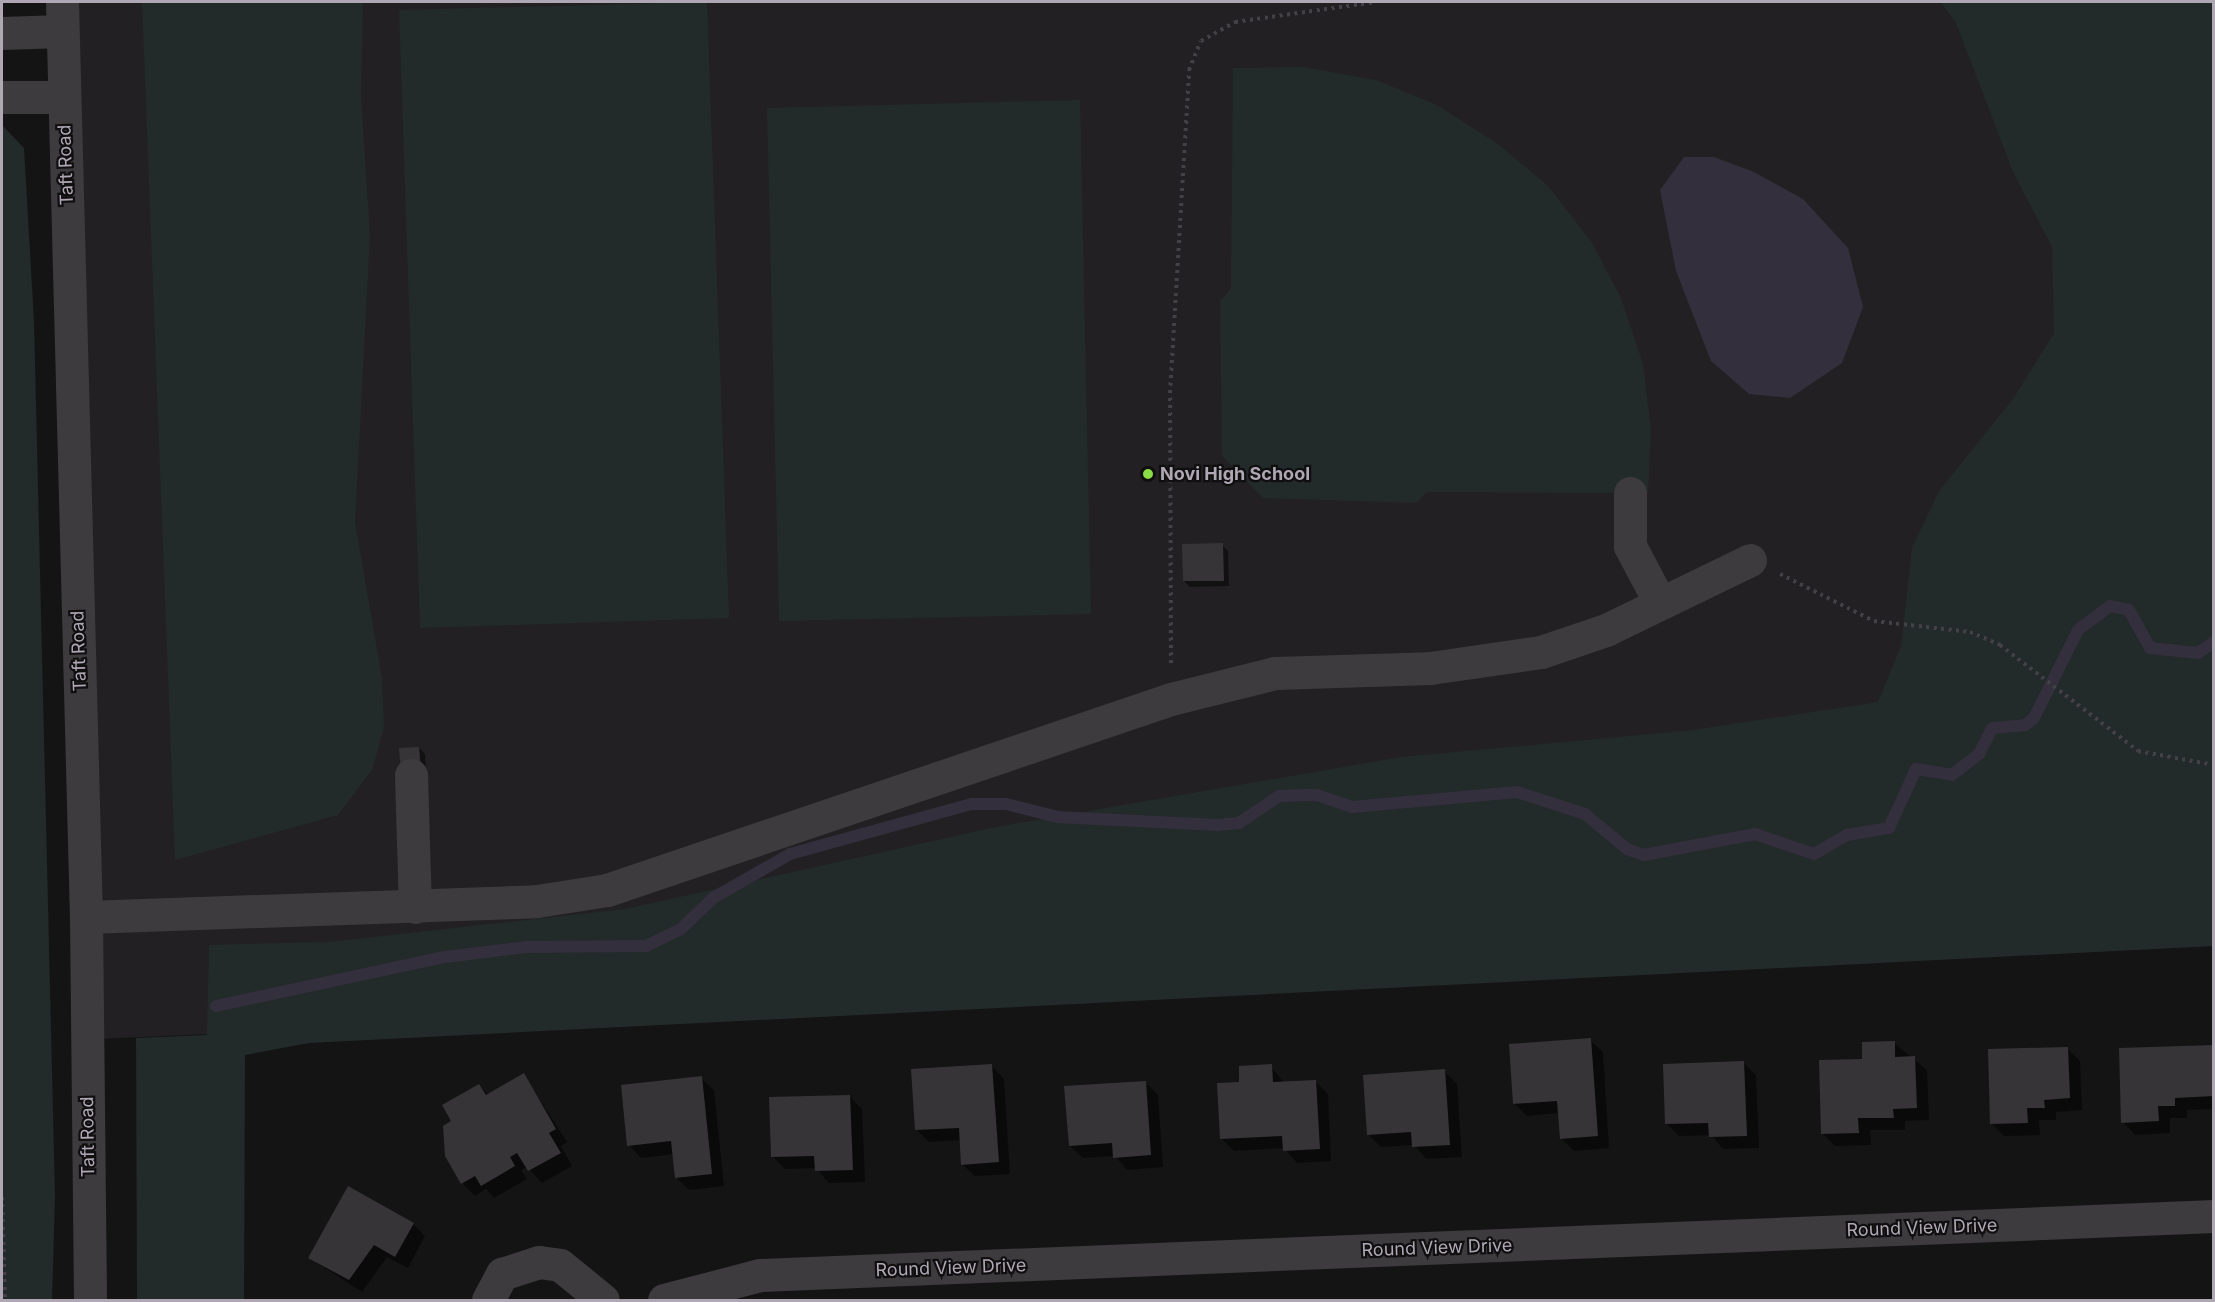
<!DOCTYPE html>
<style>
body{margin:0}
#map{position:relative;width:2215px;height:1302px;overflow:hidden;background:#151415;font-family:Inter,sans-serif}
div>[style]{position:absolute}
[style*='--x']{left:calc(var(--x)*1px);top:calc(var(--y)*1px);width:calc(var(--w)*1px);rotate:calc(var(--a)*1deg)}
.built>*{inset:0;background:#222022}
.green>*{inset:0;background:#232a2a}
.water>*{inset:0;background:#342f3d}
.shadow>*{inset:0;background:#0007}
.stream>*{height:12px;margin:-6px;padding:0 6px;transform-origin:6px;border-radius:6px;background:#342f3d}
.building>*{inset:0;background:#363437}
.path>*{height:4px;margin-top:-2px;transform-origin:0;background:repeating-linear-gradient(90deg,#434046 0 3px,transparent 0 7.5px)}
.minor>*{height:33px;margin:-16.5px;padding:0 16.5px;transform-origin:16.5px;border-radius:16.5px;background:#3e3b3f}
.dots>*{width:16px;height:16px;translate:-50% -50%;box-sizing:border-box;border:3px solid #100f10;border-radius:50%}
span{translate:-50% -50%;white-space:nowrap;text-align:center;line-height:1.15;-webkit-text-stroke:4.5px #100f10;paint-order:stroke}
.street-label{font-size:18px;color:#afa7b4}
.poi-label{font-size:18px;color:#afa7b4;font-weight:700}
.left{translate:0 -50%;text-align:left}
.frame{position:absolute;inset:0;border:3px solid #afa7b4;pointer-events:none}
</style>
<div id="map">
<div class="built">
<div style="clip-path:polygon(78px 2px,2207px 2px,2213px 946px,95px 1039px)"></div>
</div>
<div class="green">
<div style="clip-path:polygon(142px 2px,363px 2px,361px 95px,370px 236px,355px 522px,382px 678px,384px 728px,372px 770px,338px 815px,175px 860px)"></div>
<div style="clip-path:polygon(707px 2px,729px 618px,420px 628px,399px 10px)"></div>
<div style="clip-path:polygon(1941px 2px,2213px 2px,2213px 946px,309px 1043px,245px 1055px,244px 1300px,137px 1300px,136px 1038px,207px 1035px,209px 945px,328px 942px,625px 909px,996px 827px,1401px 757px,1693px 730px,1878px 702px,1901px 646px,1912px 548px,1939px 491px,2013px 399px,2054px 333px,2052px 247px,2013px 172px,1956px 23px)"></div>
<div style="clip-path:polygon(1303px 67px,1376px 80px,1437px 105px,1498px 144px,1548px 186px,1591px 241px,1621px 298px,1643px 364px,1651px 431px,1648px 493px,1427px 492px,1416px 503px,1263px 498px,1222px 456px,1220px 301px,1231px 288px,1233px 68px)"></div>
<div style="clip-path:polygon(1080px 100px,1091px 614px,779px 621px,767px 108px)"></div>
<div style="clip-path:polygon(2px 125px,24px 148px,34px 322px,55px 1196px,52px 1300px,2px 1300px)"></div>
</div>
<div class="water">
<div style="clip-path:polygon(1684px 157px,1714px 157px,1754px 172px,1803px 199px,1848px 248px,1863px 307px,1842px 363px,1790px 398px,1749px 394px,1711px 361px,1676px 271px,1660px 190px)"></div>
</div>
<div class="shadow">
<div style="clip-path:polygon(1222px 545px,1228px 551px,1229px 586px,1190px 587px,1184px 581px)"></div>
<div style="clip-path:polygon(419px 748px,425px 754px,426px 775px,401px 749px)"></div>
<div style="clip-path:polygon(1590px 1040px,1603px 1052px,1609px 1148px,1574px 1151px,1561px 1138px,1559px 1113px,1527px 1116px,1514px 1103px)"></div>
<div style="clip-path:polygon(1894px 1043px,1927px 1070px,1929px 1120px,1905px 1121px,1905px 1130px,1870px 1130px,1871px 1145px,1835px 1146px,1822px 1133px,1864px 1060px)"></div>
<div style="clip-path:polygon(2214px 1047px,2214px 1109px,2187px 1110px,2187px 1118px,2170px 1118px,2170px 1133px,2135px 1135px,2123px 1122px)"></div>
<div style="clip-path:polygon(2067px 1048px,2080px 1061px,2082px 1110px,2056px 1112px,2056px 1120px,2039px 1120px,2040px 1135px,2004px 1136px,1991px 1123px)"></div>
<div style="clip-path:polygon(1743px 1062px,1756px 1075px,1759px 1148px,1723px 1149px,1711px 1135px,1679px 1136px,1666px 1123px)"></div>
<div style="clip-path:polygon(992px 1066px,1004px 1079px,1010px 1174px,975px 1176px,962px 1164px,961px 1140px,929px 1142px,917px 1130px)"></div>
<div style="clip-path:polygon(1271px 1066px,1284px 1083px,1316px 1082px,1328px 1094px,1331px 1161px,1297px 1163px,1284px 1148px,1234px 1151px,1221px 1138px,1241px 1083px)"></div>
<div style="clip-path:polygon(1444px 1071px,1457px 1084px,1462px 1157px,1426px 1159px,1414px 1145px,1381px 1147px,1369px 1135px)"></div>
<div style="clip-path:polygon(524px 1075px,567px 1142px,561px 1146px,572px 1166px,542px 1183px,527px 1167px,521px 1170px,527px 1179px,494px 1198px,486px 1189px,475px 1196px,462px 1183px,453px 1122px,479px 1086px,489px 1095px)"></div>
<div style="clip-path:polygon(701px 1078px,714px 1090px,724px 1186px,689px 1190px,676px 1177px,674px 1154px,641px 1158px,629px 1145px)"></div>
<div style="clip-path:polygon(1145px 1082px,1158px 1095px,1163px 1167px,1127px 1170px,1115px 1156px,1083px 1158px,1070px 1146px)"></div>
<div style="clip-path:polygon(849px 1096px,862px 1109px,865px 1182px,829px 1183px,816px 1168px,785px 1169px,772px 1156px)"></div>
<div style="clip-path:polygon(413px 1224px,425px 1236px,408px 1268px,387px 1257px,362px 1292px,310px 1258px)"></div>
</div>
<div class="stream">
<div style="--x:216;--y:1006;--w:234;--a:-12.1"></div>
<div style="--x:445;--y:957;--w:83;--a:-7"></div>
<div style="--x:527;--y:947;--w:119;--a:-0.5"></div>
<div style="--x:646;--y:946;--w:39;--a:-26"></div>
<div style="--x:681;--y:929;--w:45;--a:-44.1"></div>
<div style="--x:713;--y:898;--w:89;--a:-29.7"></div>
<div style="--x:790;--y:854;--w:189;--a:-15.4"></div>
<div style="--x:972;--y:804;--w:34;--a:0"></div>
<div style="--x:1006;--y:804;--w:54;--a:14"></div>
<div style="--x:1058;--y:817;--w:159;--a:2.9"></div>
<div style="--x:1217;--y:825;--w:22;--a:-5"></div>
<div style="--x:1239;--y:823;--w:48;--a:-34"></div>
<div style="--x:1279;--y:796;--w:38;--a:-2"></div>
<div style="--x:1317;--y:795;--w:37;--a:19"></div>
<div style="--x:1352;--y:807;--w:166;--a:-5.2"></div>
<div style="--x:1517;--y:792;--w:71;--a:17.9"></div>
<div style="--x:1585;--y:814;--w:55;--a:39.8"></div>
<div style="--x:1627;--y:849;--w:18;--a:19"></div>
<div style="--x:1644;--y:855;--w:113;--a:-10.7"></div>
<div style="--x:1755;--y:834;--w:62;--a:18.7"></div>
<div style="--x:1814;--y:854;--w:38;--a:-30"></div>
<div style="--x:1847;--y:835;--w:43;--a:-9.5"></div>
<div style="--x:1889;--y:828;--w:65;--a:-65.4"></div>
<div style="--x:1916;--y:769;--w:36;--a:9"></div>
<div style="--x:1952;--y:775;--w:34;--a:-38"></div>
<div style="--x:1979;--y:754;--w:29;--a:-63"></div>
<div style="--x:1992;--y:728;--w:33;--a:-5"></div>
<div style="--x:2025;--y:725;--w:11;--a:-38"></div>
<div style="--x:2034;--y:718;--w:98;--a:-63.4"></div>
<div style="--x:2078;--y:630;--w:40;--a:-37"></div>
<div style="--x:2110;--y:606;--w:19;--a:12"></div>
<div style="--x:2129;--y:610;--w:43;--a:61.1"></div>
<div style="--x:2150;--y:648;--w:48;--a:5.9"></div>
<div style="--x:2198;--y:653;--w:19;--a:-35"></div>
</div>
<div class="building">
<div style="clip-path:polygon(1223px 543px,1224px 581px,1183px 581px,1182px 544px)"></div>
<div style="clip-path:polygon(419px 747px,421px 769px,401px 771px,399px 748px)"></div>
<div style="clip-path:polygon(1591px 1038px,1598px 1136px,1560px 1139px,1557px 1101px,1513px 1104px,1509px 1044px)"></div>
<div style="clip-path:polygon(1895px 1041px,1895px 1057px,1915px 1056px,1917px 1108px,1893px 1109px,1894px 1118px,1858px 1118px,1859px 1133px,1821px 1134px,1819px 1060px,1862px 1059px,1862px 1042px)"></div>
<div style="clip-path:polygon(2214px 1045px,2214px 1096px,2175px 1098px,2175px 1106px,2158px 1106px,2159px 1121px,2121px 1123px,2119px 1048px)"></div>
<div style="clip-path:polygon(2068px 1047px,2070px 1098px,2044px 1100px,2045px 1108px,2027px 1108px,2028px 1123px,1990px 1124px,1988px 1049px)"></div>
<div style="clip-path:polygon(1744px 1061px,1747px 1136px,1709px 1137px,1708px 1123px,1665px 1124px,1663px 1064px)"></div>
<div style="clip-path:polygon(992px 1064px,999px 1162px,961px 1165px,959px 1128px,915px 1130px,911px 1069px)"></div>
<div style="clip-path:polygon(1272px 1064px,1273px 1082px,1316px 1080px,1320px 1149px,1283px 1151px,1282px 1136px,1220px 1139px,1217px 1083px,1239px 1082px,1239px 1066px)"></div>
<div style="clip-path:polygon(1445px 1069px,1450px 1145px,1412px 1147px,1411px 1132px,1367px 1135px,1363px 1075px)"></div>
<div style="clip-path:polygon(524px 1073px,556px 1129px,549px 1133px,561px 1153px,528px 1171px,517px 1153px,510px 1157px,515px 1166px,481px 1186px,475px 1176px,461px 1184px,445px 1156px,443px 1126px,451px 1121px,442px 1105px,479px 1084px,486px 1095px)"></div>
<div style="clip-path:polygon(702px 1076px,712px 1174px,675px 1178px,671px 1141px,627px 1146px,621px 1085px)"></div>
<div style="clip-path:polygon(1146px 1081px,1151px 1155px,1113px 1158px,1112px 1143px,1069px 1146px,1064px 1086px)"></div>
<div style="clip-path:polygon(850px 1095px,853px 1170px,815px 1171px,814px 1156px,771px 1157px,769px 1097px)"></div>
<div style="clip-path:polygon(348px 1186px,414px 1223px,395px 1257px,374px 1245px,349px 1280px,308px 1258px)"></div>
</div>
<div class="path">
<div style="--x:1780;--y:574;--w:105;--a:26.6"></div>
<div style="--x:1874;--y:621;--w:97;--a:6.5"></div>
<div style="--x:1970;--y:632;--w:33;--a:23"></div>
<div style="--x:2000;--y:645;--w:174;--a:37.5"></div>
<div style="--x:2138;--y:751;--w:77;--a:10.4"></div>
<div style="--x:1171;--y:663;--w:270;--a:-90.2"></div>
<div style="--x:1170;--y:393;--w:324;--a:-86.6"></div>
<div style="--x:1189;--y:70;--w:31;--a:-68"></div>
<div style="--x:1201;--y:41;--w:39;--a:-29"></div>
<div style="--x:1235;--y:22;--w:142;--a:-8.1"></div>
<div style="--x:2;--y:1197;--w:103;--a:88.3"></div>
</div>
<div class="minor">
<div style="--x:62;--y:2;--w:915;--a:88.5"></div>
<div style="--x:86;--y:917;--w:383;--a:89.4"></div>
<div style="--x:2;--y:33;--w:60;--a:-1.9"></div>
<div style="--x:2;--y:97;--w:62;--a:0"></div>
<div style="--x:1630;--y:493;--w:53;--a:90"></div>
<div style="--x:1630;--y:546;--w:64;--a:62.2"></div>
<div style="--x:411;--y:775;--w:132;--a:88.3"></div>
<div style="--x:86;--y:917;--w:451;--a:-2"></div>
<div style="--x:537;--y:901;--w:71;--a:-8.9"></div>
<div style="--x:607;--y:890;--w:595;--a:-18.71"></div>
<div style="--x:1171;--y:699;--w:107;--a:-14"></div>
<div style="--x:1275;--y:673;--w:155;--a:-1.8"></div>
<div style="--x:1430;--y:668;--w:112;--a:-8.2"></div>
<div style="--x:1541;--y:652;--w:69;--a:-18.7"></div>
<div style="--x:1606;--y:630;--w:160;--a:-25.9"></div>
<div style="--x:488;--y:1300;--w:30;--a:-62"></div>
<div style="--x:502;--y:1274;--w:39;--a:-18"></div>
<div style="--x:539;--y:1262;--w:21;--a:8"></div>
<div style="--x:560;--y:1265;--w:55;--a:39.1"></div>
<div style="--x:664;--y:1300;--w:99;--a:-14.6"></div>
<div style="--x:760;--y:1275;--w:1455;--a:-2.32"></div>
</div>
<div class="dots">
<div style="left:1148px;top:474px;background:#89dc46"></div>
</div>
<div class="street-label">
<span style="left:66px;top:165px;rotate:-92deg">Taft Road</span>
<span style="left:79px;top:651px;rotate:-92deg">Taft Road</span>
<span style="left:88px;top:1137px;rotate:-91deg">Taft Road</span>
<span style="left:1922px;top:1228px;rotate:-2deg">Round View Drive</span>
<span style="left:1437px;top:1248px;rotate:-2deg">Round View Drive</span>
<span style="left:951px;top:1268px;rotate:-2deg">Round View Drive</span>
</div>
<div class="poi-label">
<span class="left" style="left:1160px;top:474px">Novi High School</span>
</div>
<div class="frame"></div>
</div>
